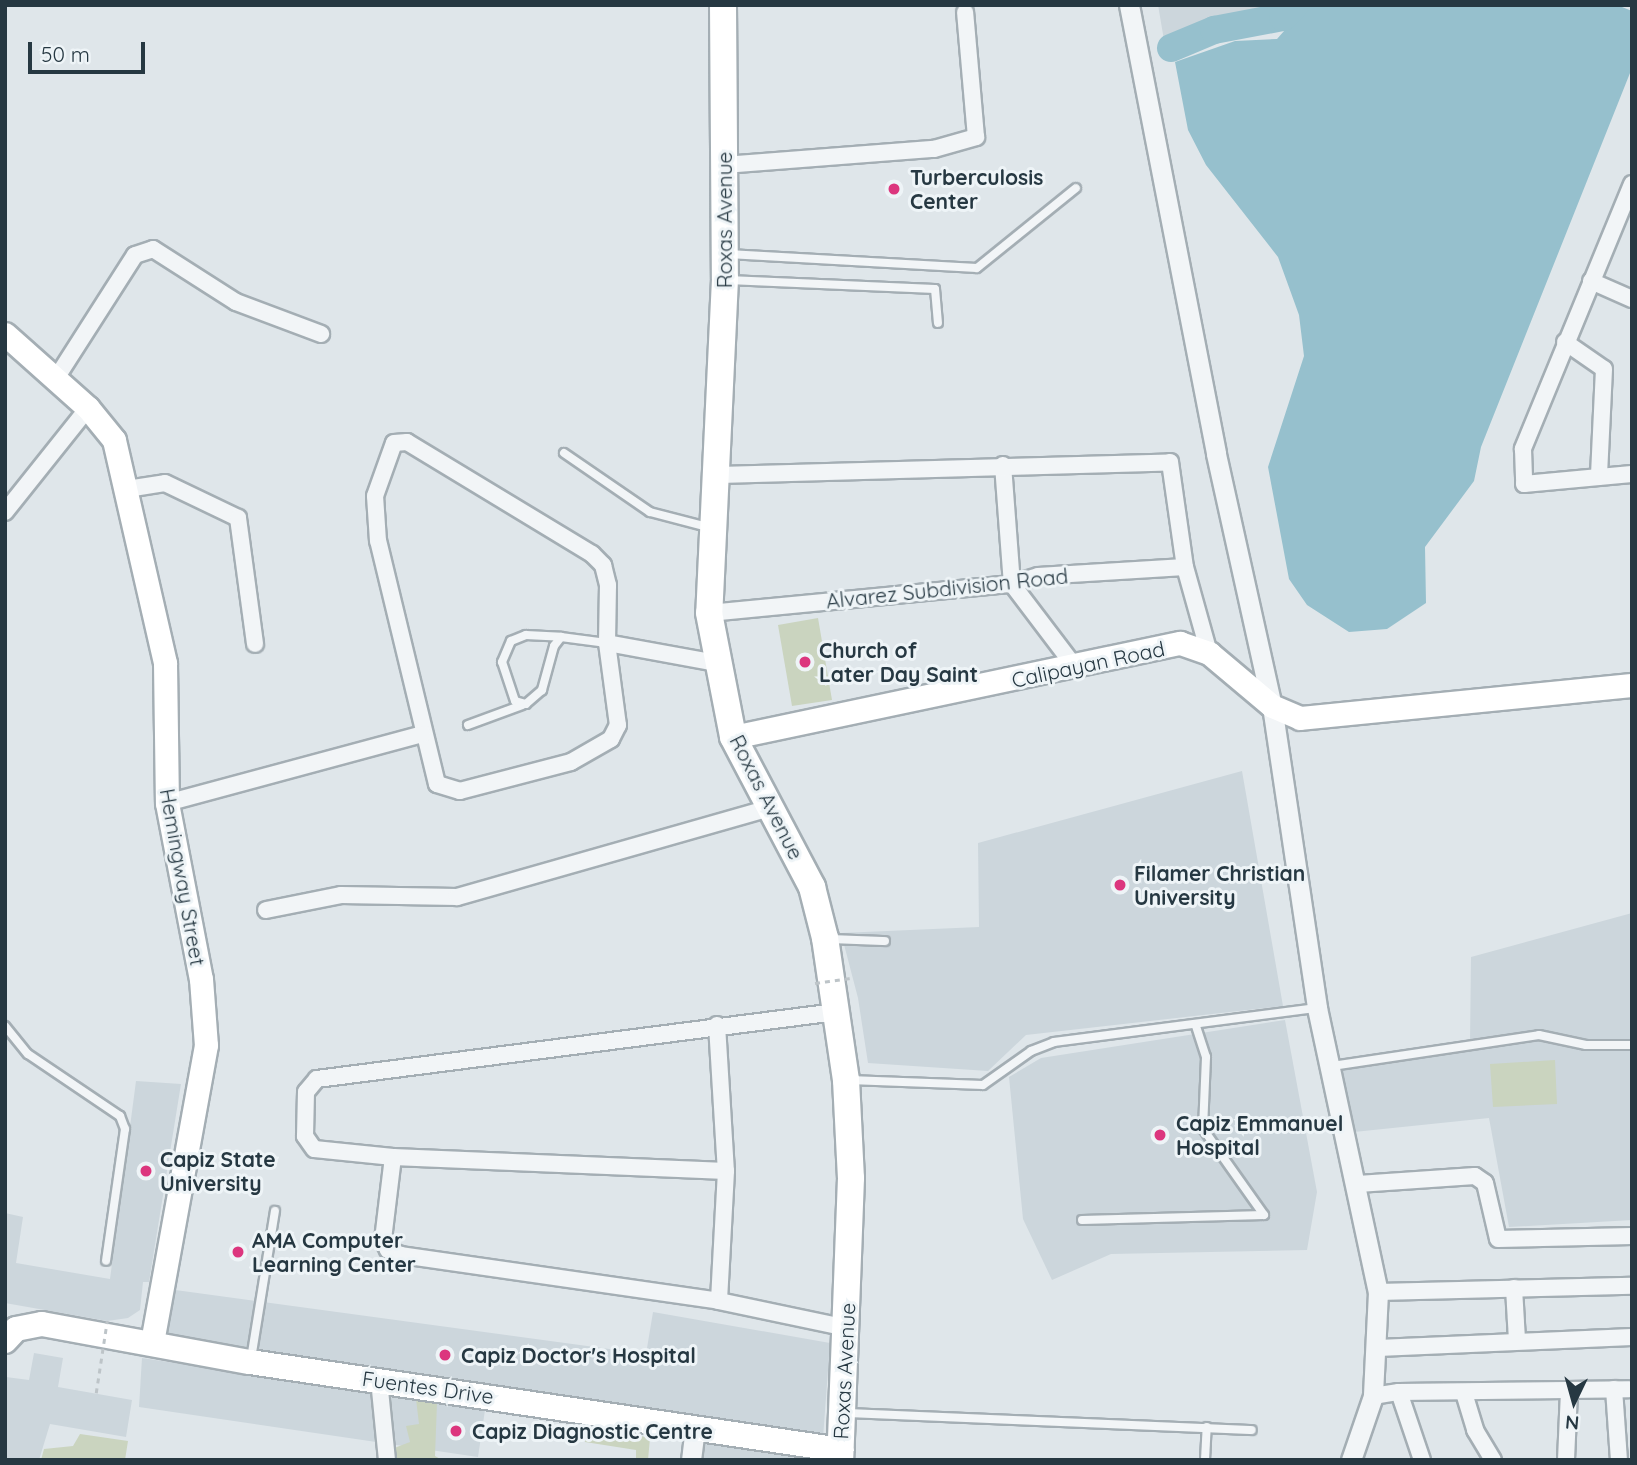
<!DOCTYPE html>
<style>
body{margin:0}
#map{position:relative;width:1637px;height:1465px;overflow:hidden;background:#dfe6ea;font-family:Quicksand,sans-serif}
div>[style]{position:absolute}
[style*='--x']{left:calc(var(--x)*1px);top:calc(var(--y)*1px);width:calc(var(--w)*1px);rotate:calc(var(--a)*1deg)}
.built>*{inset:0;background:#ccd6dc}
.green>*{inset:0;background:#cad4bf}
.water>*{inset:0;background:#96c0cd}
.river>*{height:28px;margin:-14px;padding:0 14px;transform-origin:14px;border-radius:14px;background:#96c0cd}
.roads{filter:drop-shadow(2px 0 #a4aeb4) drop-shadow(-2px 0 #a4aeb4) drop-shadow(0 2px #a4aeb4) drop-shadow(0 -2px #a4aeb4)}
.service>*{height:8px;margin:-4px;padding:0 4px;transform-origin:4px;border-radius:4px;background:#f2f5f7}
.minor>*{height:16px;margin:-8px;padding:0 8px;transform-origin:8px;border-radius:8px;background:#f2f5f7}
.tertiary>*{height:19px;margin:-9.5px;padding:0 9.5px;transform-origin:9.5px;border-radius:9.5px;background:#f2f5f7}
.secondary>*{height:23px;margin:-11.5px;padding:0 11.5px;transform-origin:11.5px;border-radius:11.5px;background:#fff}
.primary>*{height:24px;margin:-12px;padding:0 12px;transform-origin:12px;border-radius:12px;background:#fff}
.trunk>*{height:26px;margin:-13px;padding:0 13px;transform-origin:13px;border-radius:13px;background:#fff}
.path-bridge>*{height:2.5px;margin-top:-1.25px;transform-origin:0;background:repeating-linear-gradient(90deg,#bdc4c8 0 5px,transparent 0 10px)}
.dots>*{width:19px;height:19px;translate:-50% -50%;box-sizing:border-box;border:4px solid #eef4f7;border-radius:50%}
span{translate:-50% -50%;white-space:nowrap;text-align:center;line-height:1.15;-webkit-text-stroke:6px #eef4f7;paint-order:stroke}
.poi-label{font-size:21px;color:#263842;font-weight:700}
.left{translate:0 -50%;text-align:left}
.street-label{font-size:21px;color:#263842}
.frame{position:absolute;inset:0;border:7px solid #263842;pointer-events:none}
.north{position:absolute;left:1539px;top:1367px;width:70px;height:70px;-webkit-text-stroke:5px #eef4f7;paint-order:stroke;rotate:185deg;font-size:19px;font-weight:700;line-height:28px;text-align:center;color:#263842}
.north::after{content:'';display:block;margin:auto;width:24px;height:32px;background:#263842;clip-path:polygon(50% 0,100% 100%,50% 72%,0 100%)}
.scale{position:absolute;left:28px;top:42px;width:117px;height:32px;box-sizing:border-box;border:4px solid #263842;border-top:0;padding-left:9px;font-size:21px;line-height:24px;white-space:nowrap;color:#263842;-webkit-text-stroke:5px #eef4f7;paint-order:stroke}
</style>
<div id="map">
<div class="built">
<div style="clip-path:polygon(1158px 5px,1282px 5px,1224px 20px,1165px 46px)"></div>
<div style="clip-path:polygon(1242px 771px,1283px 1006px,1026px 1035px,988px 1071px,868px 1063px,858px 998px,841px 933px,979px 927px,978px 843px)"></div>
<div style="clip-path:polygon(1632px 913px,1632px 1220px,1509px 1227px,1489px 1118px,1354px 1132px,1340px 1060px,1470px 1043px,1471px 957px)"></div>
<div style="clip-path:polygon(1285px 1020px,1317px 1192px,1307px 1250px,1111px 1254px,1052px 1280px,1023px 1219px,1009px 1077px,1041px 1058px)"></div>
<div style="clip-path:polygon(136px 1081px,181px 1084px,149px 1282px,143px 1282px,140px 1310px,128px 1318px,107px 1321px,5px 1303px,5px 1213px,23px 1217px,16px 1263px,110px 1279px)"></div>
<div style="clip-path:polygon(168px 1289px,646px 1354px,653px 1312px,830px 1343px,823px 1438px,157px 1340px)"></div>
<div style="clip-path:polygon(34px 1353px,63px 1358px,58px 1387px,132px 1400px,126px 1437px,50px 1424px,39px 1460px,5px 1459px,6px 1377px,29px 1380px)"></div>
<div style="clip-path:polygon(142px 1358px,485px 1410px,478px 1457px,139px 1407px)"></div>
<div style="clip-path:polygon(699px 1441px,817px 1459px,817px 1460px,697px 1460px)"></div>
</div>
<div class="green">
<div style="clip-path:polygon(818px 618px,832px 700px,792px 706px,778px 625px)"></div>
<div style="clip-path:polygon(1555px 1060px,1557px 1104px,1493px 1107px,1490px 1064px)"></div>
<div style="clip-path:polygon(416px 1399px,437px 1403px,435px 1456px,442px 1460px,391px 1460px,389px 1450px,410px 1442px,406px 1426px,419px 1424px)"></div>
<div style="clip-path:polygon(588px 1425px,650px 1438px,648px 1460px,636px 1460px,636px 1450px,585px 1442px)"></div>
<div style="clip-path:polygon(80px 1434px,128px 1441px,125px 1460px,41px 1460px,44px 1449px,73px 1446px)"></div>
</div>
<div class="water">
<div style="clip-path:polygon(1307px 5px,1617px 5px,1632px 11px,1632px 68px,1481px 447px,1474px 481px,1425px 547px,1426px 603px,1387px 629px,1349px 632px,1307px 605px,1289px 579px,1268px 467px,1304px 356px,1299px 315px,1278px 257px,1206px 165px,1188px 130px,1175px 62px,1235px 41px,1277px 39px)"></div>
</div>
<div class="river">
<div style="--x:1171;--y:48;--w:47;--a:-22.7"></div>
<div style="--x:1214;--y:30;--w:70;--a:-10.7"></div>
<div style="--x:1283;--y:17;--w:17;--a:-45"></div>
</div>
<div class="roads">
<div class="service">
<div style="--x:728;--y:254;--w:249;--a:3.2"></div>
<div style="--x:977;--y:268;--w:127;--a:-38.9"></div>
<div style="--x:728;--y:280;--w:207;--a:2.5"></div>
<div style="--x:935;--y:289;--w:34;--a:85"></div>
<div style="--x:564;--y:453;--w:104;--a:34.5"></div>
<div style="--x:650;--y:512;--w:60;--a:14.5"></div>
<div style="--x:561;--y:637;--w:11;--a:128"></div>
<div style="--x:554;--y:646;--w:46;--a:105.3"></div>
<div style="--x:542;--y:690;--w:21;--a:139"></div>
<div style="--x:526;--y:704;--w:11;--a:-165"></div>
<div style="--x:515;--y:701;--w:41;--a:-108.4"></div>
<div style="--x:502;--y:662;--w:23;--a:-67"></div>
<div style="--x:511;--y:641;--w:16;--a:-22"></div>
<div style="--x:526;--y:635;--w:35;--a:3"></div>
<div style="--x:561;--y:637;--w:46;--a:7.4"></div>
<div style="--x:468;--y:725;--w:58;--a:-20.3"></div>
<div style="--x:828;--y:939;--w:57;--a:2"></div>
<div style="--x:5;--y:1026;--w:36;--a:51"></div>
<div style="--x:28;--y:1054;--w:111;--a:34"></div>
<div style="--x:120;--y:1116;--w:14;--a:69"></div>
<div style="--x:125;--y:1129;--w:133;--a:98.2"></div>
<div style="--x:1332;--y:1066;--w:209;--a:-8.5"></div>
<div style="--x:1539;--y:1035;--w:48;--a:12"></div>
<div style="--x:1586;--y:1045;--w:46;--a:0"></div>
<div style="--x:849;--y:1080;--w:134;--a:2.1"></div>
<div style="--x:983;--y:1085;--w:59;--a:-35.3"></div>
<div style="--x:1031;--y:1051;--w:25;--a:-21"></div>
<div style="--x:1054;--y:1042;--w:265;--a:-7.4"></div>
<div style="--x:1082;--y:1220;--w:182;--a:-1.6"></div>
<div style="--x:1264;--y:1215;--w:105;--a:-125.3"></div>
<div style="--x:1203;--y:1129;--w:72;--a:-87.6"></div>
<div style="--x:1206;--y:1057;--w:33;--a:-108"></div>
<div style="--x:251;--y:1359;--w:150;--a:-80.8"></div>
<div style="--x:846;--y:1413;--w:406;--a:2.4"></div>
<div style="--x:1205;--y:1460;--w:33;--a:-87"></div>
</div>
<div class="minor">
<div style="--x:724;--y:165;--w:211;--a:-4.4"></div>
<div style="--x:934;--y:149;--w:44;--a:-15.9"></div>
<div style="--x:976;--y:137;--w:125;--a:-95"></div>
<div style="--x:1632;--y:184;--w:287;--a:112.4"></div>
<div style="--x:1523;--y:449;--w:35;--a:88"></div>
<div style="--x:1524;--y:484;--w:108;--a:-5.3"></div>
<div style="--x:1591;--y:281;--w:45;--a:23.7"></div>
<div style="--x:1565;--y:342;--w:47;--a:34.7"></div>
<div style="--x:1604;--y:369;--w:108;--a:92.7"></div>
<div style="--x:55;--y:380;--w:148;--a:-57.4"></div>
<div style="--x:135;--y:255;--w:19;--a:-18"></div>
<div style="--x:153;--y:249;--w:98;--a:32.6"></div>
<div style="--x:236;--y:302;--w:91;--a:20.6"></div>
<div style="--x:407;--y:442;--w:216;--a:31.2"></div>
<div style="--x:592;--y:554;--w:16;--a:45"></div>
<div style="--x:603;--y:565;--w:21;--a:76"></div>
<div style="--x:608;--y:585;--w:58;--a:91"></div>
<div style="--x:607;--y:643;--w:83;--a:82.4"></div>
<div style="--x:618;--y:725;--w:16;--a:117"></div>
<div style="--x:611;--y:739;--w:46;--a:150.1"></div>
<div style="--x:571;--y:762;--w:115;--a:165.4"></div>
<div style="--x:460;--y:791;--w:24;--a:-163"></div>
<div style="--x:437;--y:784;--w:250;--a:-103.6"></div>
<div style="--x:378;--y:541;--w:45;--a:-93.8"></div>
<div style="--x:375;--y:496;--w:56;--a:-70.3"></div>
<div style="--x:394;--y:443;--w:13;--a:-4"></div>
<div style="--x:1003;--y:465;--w:119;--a:85.7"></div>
<div style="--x:1012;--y:584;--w:104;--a:52.8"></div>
<div style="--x:718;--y:475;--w:452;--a:-1.6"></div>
<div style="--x:1170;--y:462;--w:106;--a:81.9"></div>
<div style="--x:1185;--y:567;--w:89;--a:74.4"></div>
<div style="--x:127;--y:489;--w:38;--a:-9"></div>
<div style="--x:165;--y:483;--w:81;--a:25.6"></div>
<div style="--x:238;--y:518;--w:127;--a:82.3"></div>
<div style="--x:5;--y:512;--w:133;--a:-51.4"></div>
<div style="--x:709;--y:613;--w:304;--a:-5.5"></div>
<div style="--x:1012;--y:584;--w:27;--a:-17"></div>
<div style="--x:1038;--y:576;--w:147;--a:-3.5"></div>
<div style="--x:607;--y:643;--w:112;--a:10.3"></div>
<div style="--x:167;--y:803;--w:265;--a:-15.1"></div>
<div style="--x:266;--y:910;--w:76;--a:-11.3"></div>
<div style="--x:341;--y:895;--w:116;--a:1"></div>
<div style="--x:457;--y:897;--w:328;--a:-15.9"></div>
<div style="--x:717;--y:1025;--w:146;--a:86.5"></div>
<div style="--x:726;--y:1171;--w:130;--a:93.1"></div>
<div style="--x:393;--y:1157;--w:84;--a:96.9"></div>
<div style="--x:383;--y:1240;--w:11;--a:63"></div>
<div style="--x:388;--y:1250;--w:14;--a:21"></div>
<div style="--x:401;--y:1255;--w:321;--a:8.2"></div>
<div style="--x:719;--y:1301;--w:131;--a:11.9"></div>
<div style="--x:726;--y:1171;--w:333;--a:-177.6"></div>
<div style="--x:393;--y:1157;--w:79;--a:-174.2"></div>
<div style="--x:314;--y:1149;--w:16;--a:-125"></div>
<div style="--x:305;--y:1136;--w:44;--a:-88.7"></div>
<div style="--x:306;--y:1092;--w:17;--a:-50"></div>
<div style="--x:317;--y:1079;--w:523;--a:-7.36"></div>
<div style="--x:1358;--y:1184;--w:117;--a:-3.9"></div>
<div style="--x:1475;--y:1176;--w:12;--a:35"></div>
<div style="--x:1485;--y:1183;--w:57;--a:76.9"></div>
<div style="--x:1498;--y:1239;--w:134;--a:-1.3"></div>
<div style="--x:1514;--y:1288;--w:52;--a:86.7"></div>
<div style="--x:1378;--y:1292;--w:254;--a:-1.4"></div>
<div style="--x:1378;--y:1348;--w:254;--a:-2.5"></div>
<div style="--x:379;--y:1380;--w:80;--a:84.3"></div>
<div style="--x:1614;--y:1389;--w:71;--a:86"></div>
<div style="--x:1399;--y:1392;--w:72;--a:71.3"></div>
<div style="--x:1464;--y:1393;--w:39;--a:73"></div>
<div style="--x:1475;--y:1430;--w:35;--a:59"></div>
<div style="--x:1373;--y:1396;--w:26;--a:-9"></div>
<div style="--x:1399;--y:1392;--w:230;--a:-0.7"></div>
<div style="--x:1566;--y:1460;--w:69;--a:-87.5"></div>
</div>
<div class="tertiary">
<div style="--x:1129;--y:5;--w:457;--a:79"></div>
<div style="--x:1216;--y:454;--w:258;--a:77.5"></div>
<div style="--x:1272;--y:706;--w:305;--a:81.5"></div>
<div style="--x:1317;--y:1008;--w:290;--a:77.9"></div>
<div style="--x:1378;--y:1292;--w:104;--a:92.8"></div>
<div style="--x:1373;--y:1396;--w:68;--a:109"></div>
<div style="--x:691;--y:1460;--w:33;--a:-83"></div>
</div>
<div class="secondary">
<div style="--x:5;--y:334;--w:111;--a:41.7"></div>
<div style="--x:88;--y:408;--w:41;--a:50.9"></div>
<div style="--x:114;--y:440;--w:229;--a:77.1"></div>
<div style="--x:165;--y:663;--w:140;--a:89.2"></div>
<div style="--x:167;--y:803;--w:179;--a:79.1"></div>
<div style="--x:201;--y:979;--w:66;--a:85.7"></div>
<div style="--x:206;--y:1045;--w:302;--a:100.3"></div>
<div style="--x:733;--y:737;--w:457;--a:-11.9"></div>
<div style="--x:1180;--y:643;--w:31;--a:19"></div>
<div style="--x:1209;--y:653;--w:82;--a:40.1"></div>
<div style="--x:1272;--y:706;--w:30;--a:23"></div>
<div style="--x:1300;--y:718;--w:334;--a:-5.7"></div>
</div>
<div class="primary">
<div style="--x:5;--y:1341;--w:16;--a:-47"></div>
<div style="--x:16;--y:1329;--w:26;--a:-11"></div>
<div style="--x:42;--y:1324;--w:211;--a:10.4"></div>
<div style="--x:250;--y:1362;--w:598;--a:8.47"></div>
</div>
<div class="trunk">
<div style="--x:723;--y:5;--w:274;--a:89.6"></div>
<div style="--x:725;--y:279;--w:334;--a:92.7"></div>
<div style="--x:709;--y:613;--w:126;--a:79"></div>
<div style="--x:733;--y:737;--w:170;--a:62.2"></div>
<div style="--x:812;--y:887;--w:53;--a:75.7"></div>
<div style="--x:825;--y:938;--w:144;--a:81.6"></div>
<div style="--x:846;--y:1080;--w:98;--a:87.1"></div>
<div style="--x:851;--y:1178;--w:282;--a:92.2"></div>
</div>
</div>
<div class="path-bridge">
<div style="--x:815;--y:983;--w:36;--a:-8"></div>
<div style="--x:96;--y:1393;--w:73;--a:-81.3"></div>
</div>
<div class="dots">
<div style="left:894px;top:189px;background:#dc367e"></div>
<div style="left:805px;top:662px;background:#dc367e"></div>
<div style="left:1120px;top:885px;background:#dc367e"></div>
<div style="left:1160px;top:1135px;background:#dc367e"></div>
<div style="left:146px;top:1171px;background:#dc367e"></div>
<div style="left:238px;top:1252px;background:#dc367e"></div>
<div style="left:445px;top:1355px;background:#dc367e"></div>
<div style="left:456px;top:1431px;background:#dc367e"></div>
</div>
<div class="poi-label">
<span class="left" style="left:910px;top:189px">Turberculosis<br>Center</span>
<span class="left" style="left:819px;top:662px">Church of<br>Later Day Saint</span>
<span class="left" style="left:1134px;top:885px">Filamer Christian<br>University</span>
<span class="left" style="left:1176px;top:1135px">Capiz Emmanuel<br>Hospital</span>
<span class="left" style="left:160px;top:1171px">Capiz State<br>University</span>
<span class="left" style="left:252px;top:1252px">AMA Computer<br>Learning Center</span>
<span class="left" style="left:461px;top:1355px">Capiz Doctor's Hospital</span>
<span class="left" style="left:472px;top:1431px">Capiz Diagnostic Centre</span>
</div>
<div class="street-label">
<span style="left:724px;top:220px;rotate:-90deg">Roxas Avenue</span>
<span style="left:947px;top:588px;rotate:-6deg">Alvarez Subdivision Road</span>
<span style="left:1088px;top:664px;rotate:-12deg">Calipayan Road</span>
<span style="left:767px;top:797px;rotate:63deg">Roxas Avenue</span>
<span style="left:183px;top:877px;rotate:80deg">Hemingway Street</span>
<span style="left:844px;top:1371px;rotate:-87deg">Roxas Avenue</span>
<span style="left:428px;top:1387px;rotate:8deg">Fuentes Drive</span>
</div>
<div class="frame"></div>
<div class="north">N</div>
<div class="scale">50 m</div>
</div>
